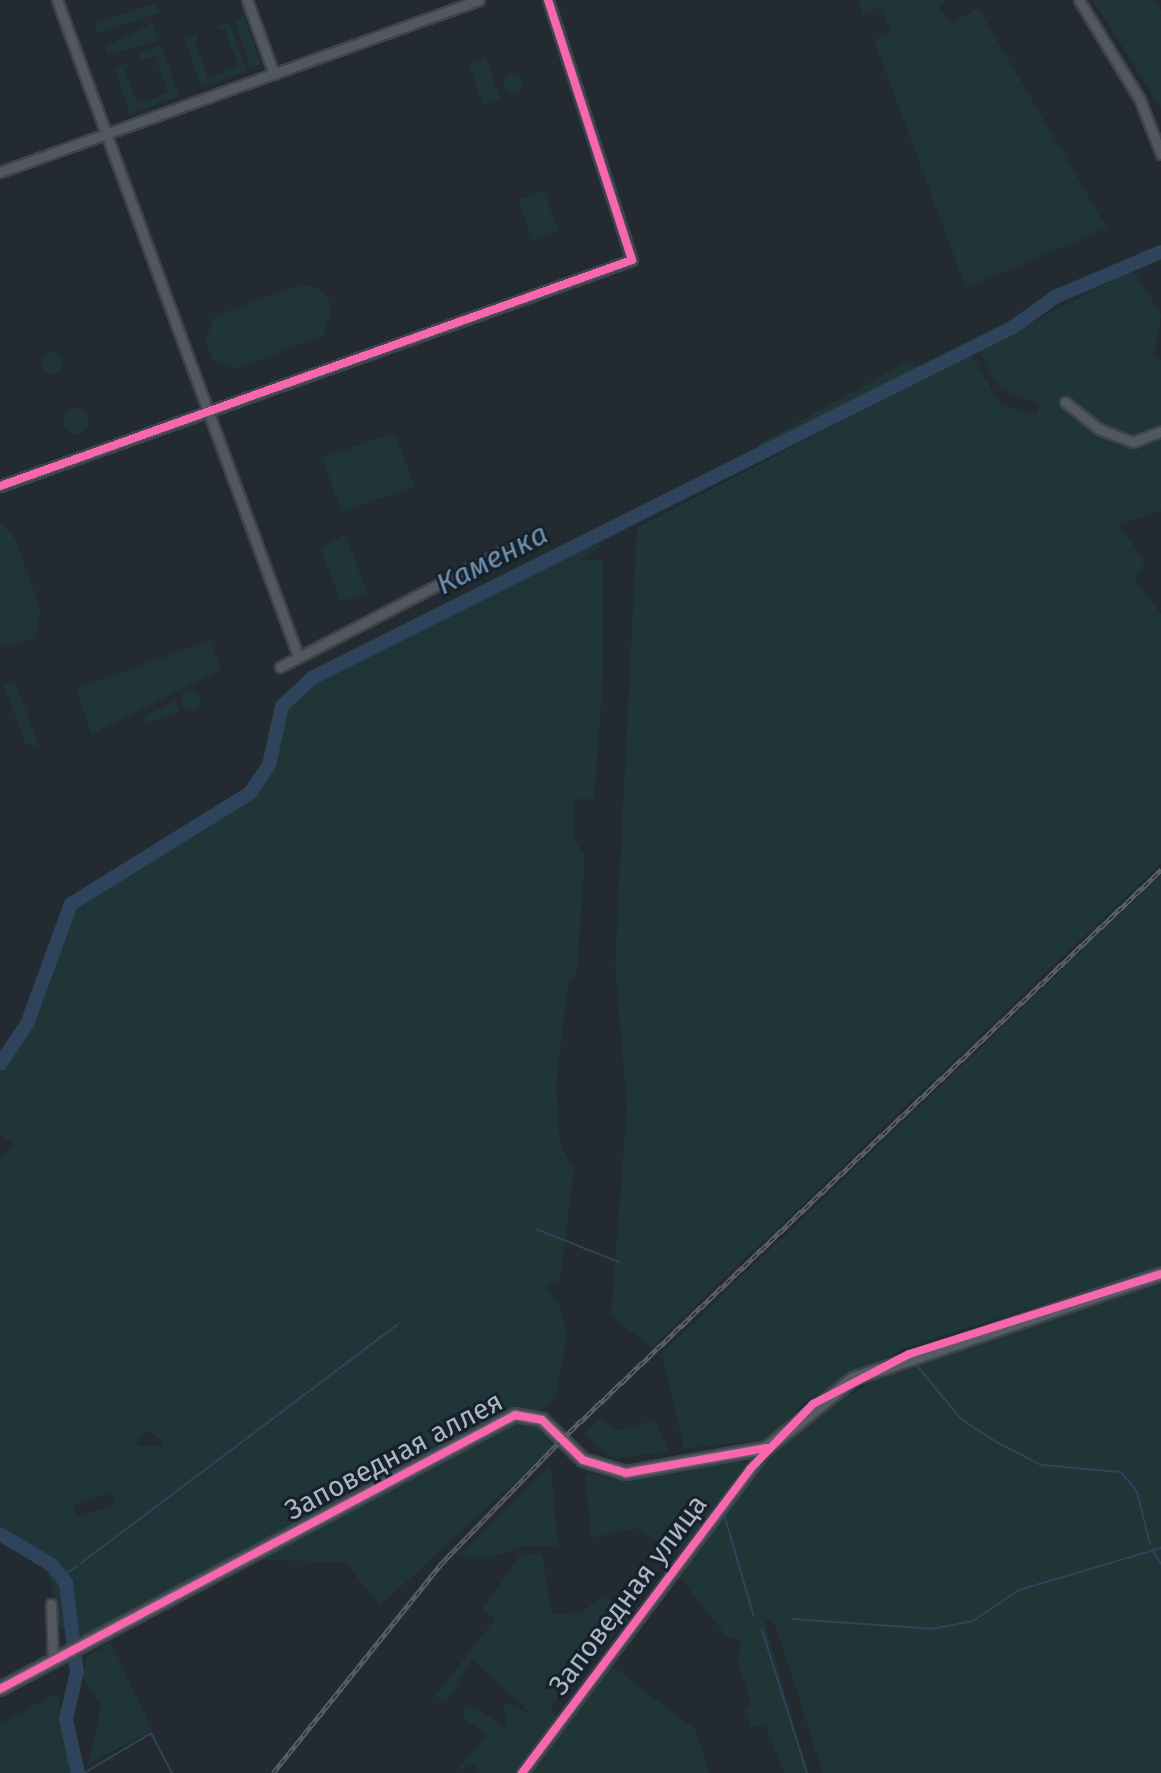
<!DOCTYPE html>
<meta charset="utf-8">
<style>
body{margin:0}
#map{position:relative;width:1161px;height:1773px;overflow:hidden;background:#232a31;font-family:"Fira Sans",sans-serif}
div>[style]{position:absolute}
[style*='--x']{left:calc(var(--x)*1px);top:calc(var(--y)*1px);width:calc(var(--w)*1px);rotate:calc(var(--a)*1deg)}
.green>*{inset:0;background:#203537}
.round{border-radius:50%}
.stream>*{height:2px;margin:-1px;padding:0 1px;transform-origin:1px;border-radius:1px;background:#2e445c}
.river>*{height:14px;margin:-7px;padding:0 7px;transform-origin:7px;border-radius:7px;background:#2e445c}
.roads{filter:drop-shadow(2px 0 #3f444a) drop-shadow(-2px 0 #3f444a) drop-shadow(0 2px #3f444a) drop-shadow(0 -2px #3f444a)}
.street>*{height:9px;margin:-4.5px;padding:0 4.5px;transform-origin:4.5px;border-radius:4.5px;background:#525860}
.secondary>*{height:12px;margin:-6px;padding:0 6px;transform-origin:6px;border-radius:6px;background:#565c64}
.rail>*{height:5px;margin-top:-2.5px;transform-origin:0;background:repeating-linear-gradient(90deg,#17212b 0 6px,#565c63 0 12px);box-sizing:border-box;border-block:2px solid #565c63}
.cycleway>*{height:8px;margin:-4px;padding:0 4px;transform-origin:4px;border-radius:4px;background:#f766af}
span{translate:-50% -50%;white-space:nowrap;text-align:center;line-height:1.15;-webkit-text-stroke:6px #17212b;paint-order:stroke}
.street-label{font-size:28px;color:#aab6c5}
.water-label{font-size:30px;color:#708fb0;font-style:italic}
</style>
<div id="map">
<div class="green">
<div style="clip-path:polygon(858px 0,947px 0,939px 6px,951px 24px,978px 8px,1107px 228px,966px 288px,874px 40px,891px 33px,881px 7px,863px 14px)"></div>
<div style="clip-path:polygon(1093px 0,1155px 0,1161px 10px,1161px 108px)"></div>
<div style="clip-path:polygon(155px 3px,159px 13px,98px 33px,95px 24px)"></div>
<div style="clip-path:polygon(244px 17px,261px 64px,251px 68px,234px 20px)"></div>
<div style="clip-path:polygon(229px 22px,247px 71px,202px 87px,184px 39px,200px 33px,195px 42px,208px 78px,239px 67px,226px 31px,215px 27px)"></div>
<div style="clip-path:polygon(152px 23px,159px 41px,108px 54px,105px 47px)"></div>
<div style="clip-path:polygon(161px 45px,179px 96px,130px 114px,114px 68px,130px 62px,124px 69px,137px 104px,168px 93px,155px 56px,142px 60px,139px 53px)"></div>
<div style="clip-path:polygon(486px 57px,500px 99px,483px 105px,469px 63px)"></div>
<div class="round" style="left:503px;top:73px;width:20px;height:20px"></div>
<div style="clip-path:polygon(543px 191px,559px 231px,533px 240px,518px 200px)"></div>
<div style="clip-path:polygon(1133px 270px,1161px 314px,1154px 357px,1161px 360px,1161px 511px,1119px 525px,1145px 562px,1135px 579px,1161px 614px,1161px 863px,652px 1347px,611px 1316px,627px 1106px,615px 965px,637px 528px,971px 354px,1001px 406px,1036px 415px,1038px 403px,1000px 389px,979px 350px)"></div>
<div style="clip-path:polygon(303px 284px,321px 290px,332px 305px,324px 335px,238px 368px,214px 361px,205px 341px,215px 316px)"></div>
<div class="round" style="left:41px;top:352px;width:22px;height:22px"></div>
<div style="clip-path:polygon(905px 363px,928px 369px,754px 457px,759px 444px)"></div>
<div class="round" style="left:63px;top:408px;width:26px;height:26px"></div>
<div style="clip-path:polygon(394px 433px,415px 486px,342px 512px,322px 458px)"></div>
<div style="clip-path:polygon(0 521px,16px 540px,41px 611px,35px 638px,11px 646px,0 643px)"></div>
<div style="clip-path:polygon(345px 534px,367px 592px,341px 602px,320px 548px)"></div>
<div style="clip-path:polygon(evenodd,597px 536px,600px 547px,579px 560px,603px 560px,603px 679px,594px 799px,574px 799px,574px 841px,585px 854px,577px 970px,568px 986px,556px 1084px,560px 1143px,574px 1169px,560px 1282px,545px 1286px,561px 1308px,567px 1336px,556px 1397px,543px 1410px,516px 1409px,87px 1637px,60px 1628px,51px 1581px,40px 1563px,0 1538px,0 1159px,15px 1145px,0 1134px,0 1072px,31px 1028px,71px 908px,254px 796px,282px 706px,312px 678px,597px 536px,145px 1430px,162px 1440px,162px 1446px,136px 1446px,145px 1430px,597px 536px,112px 1492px,114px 1506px,77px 1517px,73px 1506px,112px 1492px)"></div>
<div style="clip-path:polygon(211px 640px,221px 670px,91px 734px,76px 689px)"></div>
<div style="clip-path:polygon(15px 681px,39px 746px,37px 747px,25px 743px,4px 685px)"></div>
<div class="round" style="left:181px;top:691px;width:20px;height:20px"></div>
<div style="clip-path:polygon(176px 700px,180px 712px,146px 724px,144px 717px)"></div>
<div style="clip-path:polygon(1161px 875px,1161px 1267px,907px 1347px,805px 1402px,767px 1439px,684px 1449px,662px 1353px)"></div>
<div style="clip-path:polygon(1161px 1283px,1161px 1773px,823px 1773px,775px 1624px,763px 1617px,808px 1773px,784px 1773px,765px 1725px,751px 1726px,744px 1709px,752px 1704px,738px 1662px,741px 1639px,727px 1637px,679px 1576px,771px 1454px,814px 1413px,912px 1361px)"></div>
<div style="clip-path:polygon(600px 1419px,619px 1430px,655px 1420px,669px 1451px,613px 1459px,584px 1434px)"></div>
<div style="clip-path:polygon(516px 1420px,529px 1420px,554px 1446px,380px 1606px,345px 1562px,257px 1560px)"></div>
<div style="clip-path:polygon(739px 1459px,747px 1465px,681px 1554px,636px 1528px,591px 1538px,585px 1474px,626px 1479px)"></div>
<div style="clip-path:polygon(551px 1465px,558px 1547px,526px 1546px,480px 1560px,460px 1554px)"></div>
<div style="clip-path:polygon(542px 1554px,552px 1614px,583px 1612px,601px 1596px,635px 1611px,551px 1706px,556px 1718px,517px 1773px,480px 1773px,472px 1763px,454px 1773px,488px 1735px,463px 1719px,464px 1708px,475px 1707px,507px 1729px,503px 1702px,533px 1715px,472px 1659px,446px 1702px,435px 1696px,495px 1619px,483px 1609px,520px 1555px)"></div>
<div style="clip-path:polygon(111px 1642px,152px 1730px,89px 1764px,101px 1706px,83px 1678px,86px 1657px)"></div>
<div style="clip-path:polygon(611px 1665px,696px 1730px,709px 1773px,529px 1773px)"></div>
<div style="clip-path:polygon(58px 1693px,72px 1773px,0 1773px,0 1723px)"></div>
</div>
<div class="stream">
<div style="--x:536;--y:1229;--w:89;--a:21.7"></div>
<div style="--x:914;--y:1362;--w:74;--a:50.5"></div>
<div style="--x:961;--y:1419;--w:44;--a:33"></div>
<div style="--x:998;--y:1443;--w:48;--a:27.1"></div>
<div style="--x:1041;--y:1465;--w:80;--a:5"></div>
<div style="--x:1121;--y:1472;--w:26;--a:51"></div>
<div style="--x:1137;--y:1492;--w:54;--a:76"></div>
<div style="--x:723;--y:1511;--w:110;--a:73.7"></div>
<div style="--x:1152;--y:1549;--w:17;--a:59"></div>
<div style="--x:81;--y:1563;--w:397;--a:-37"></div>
<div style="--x:61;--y:1577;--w:19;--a:-35"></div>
<div style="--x:793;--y:1619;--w:138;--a:4.1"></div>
<div style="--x:931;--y:1629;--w:43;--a:-10.8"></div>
<div style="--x:973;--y:1621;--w:55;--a:-34"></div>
<div style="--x:1019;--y:1590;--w:148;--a:-16.5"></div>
<div style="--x:762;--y:1630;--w:150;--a:72.5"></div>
<div style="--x:84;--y:1773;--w:78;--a:-30.8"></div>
<div style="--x:151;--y:1733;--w:45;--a:62.3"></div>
</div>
<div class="river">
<div style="--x:0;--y:1064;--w:48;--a:-56"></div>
<div style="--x:27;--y:1024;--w:128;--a:-69.9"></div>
<div style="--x:71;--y:904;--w:211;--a:-31.8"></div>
<div style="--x:250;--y:793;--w:34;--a:-56"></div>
<div style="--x:269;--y:765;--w:60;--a:-77.6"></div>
<div style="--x:282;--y:706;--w:41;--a:-43"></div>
<div style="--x:312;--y:678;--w:784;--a:-26.6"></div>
<div style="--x:1013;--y:327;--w:52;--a:-35.5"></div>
<div style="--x:1055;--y:297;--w:115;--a:-23"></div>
<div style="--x:0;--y:1534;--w:61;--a:30.8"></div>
<div style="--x:52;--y:1565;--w:23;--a:52"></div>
<div style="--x:66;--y:1583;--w:90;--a:83"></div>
<div style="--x:77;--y:1672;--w:48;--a:103.2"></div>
<div style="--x:66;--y:1719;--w:55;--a:77.5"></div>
</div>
<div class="roads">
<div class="street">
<div style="--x:57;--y:0;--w:696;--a:69.82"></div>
<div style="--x:247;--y:0;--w:79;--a:70"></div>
<div style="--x:1079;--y:0;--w:117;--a:58.6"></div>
<div style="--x:1140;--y:100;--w:58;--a:68.7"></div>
<div style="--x:0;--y:172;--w:509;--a:-19.75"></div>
<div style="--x:1065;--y:402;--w:43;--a:38.5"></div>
<div style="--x:1099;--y:429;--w:36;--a:21"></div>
<div style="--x:1133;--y:442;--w:30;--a:-21"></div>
<div style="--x:0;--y:486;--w:671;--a:-19.68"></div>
<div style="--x:632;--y:260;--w:273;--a:-107.9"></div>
<div style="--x:280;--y:667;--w:271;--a:-27.5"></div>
<div style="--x:51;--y:1604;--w:58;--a:88"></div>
<div style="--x:522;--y:1773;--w:407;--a:-53"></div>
</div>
<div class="secondary">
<div style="--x:0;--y:1689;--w:583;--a:-28.01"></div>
<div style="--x:515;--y:1415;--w:27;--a:10"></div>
<div style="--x:542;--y:1420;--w:57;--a:44.3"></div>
<div style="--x:583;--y:1460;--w:45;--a:16.8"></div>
<div style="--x:626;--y:1473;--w:143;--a:-10.1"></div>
<div style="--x:767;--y:1448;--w:110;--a:-38.7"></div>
<div style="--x:853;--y:1379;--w:325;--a:-18.8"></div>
</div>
</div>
<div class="rail">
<div style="--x:273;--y:1773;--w:267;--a:-51.2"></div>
<div style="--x:440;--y:1565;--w:174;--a:-45.9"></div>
<div style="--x:561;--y:1440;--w:828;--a:-43.53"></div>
</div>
<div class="cycleway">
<div style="--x:0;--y:486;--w:671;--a:-19.68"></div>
<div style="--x:632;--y:260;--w:273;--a:-107.9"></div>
<div style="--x:0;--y:1689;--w:583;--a:-28.01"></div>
<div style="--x:515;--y:1415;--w:27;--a:10"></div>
<div style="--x:542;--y:1420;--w:57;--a:44.3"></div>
<div style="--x:583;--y:1460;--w:45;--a:16.8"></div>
<div style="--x:626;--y:1473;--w:143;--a:-10.1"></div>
<div style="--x:522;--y:1773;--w:380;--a:-53.1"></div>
<div style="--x:750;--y:1469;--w:91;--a:-45.9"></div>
<div style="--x:813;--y:1404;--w:108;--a:-27.5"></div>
<div style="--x:909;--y:1354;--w:264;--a:-17.6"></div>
</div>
<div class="street-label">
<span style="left:394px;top:1456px;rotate:-28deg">Заповедная аллея</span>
<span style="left:628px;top:1595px;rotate:-53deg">Заповедная улица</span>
</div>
<div class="water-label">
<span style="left:492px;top:559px;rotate:-27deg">Каменка</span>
</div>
</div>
